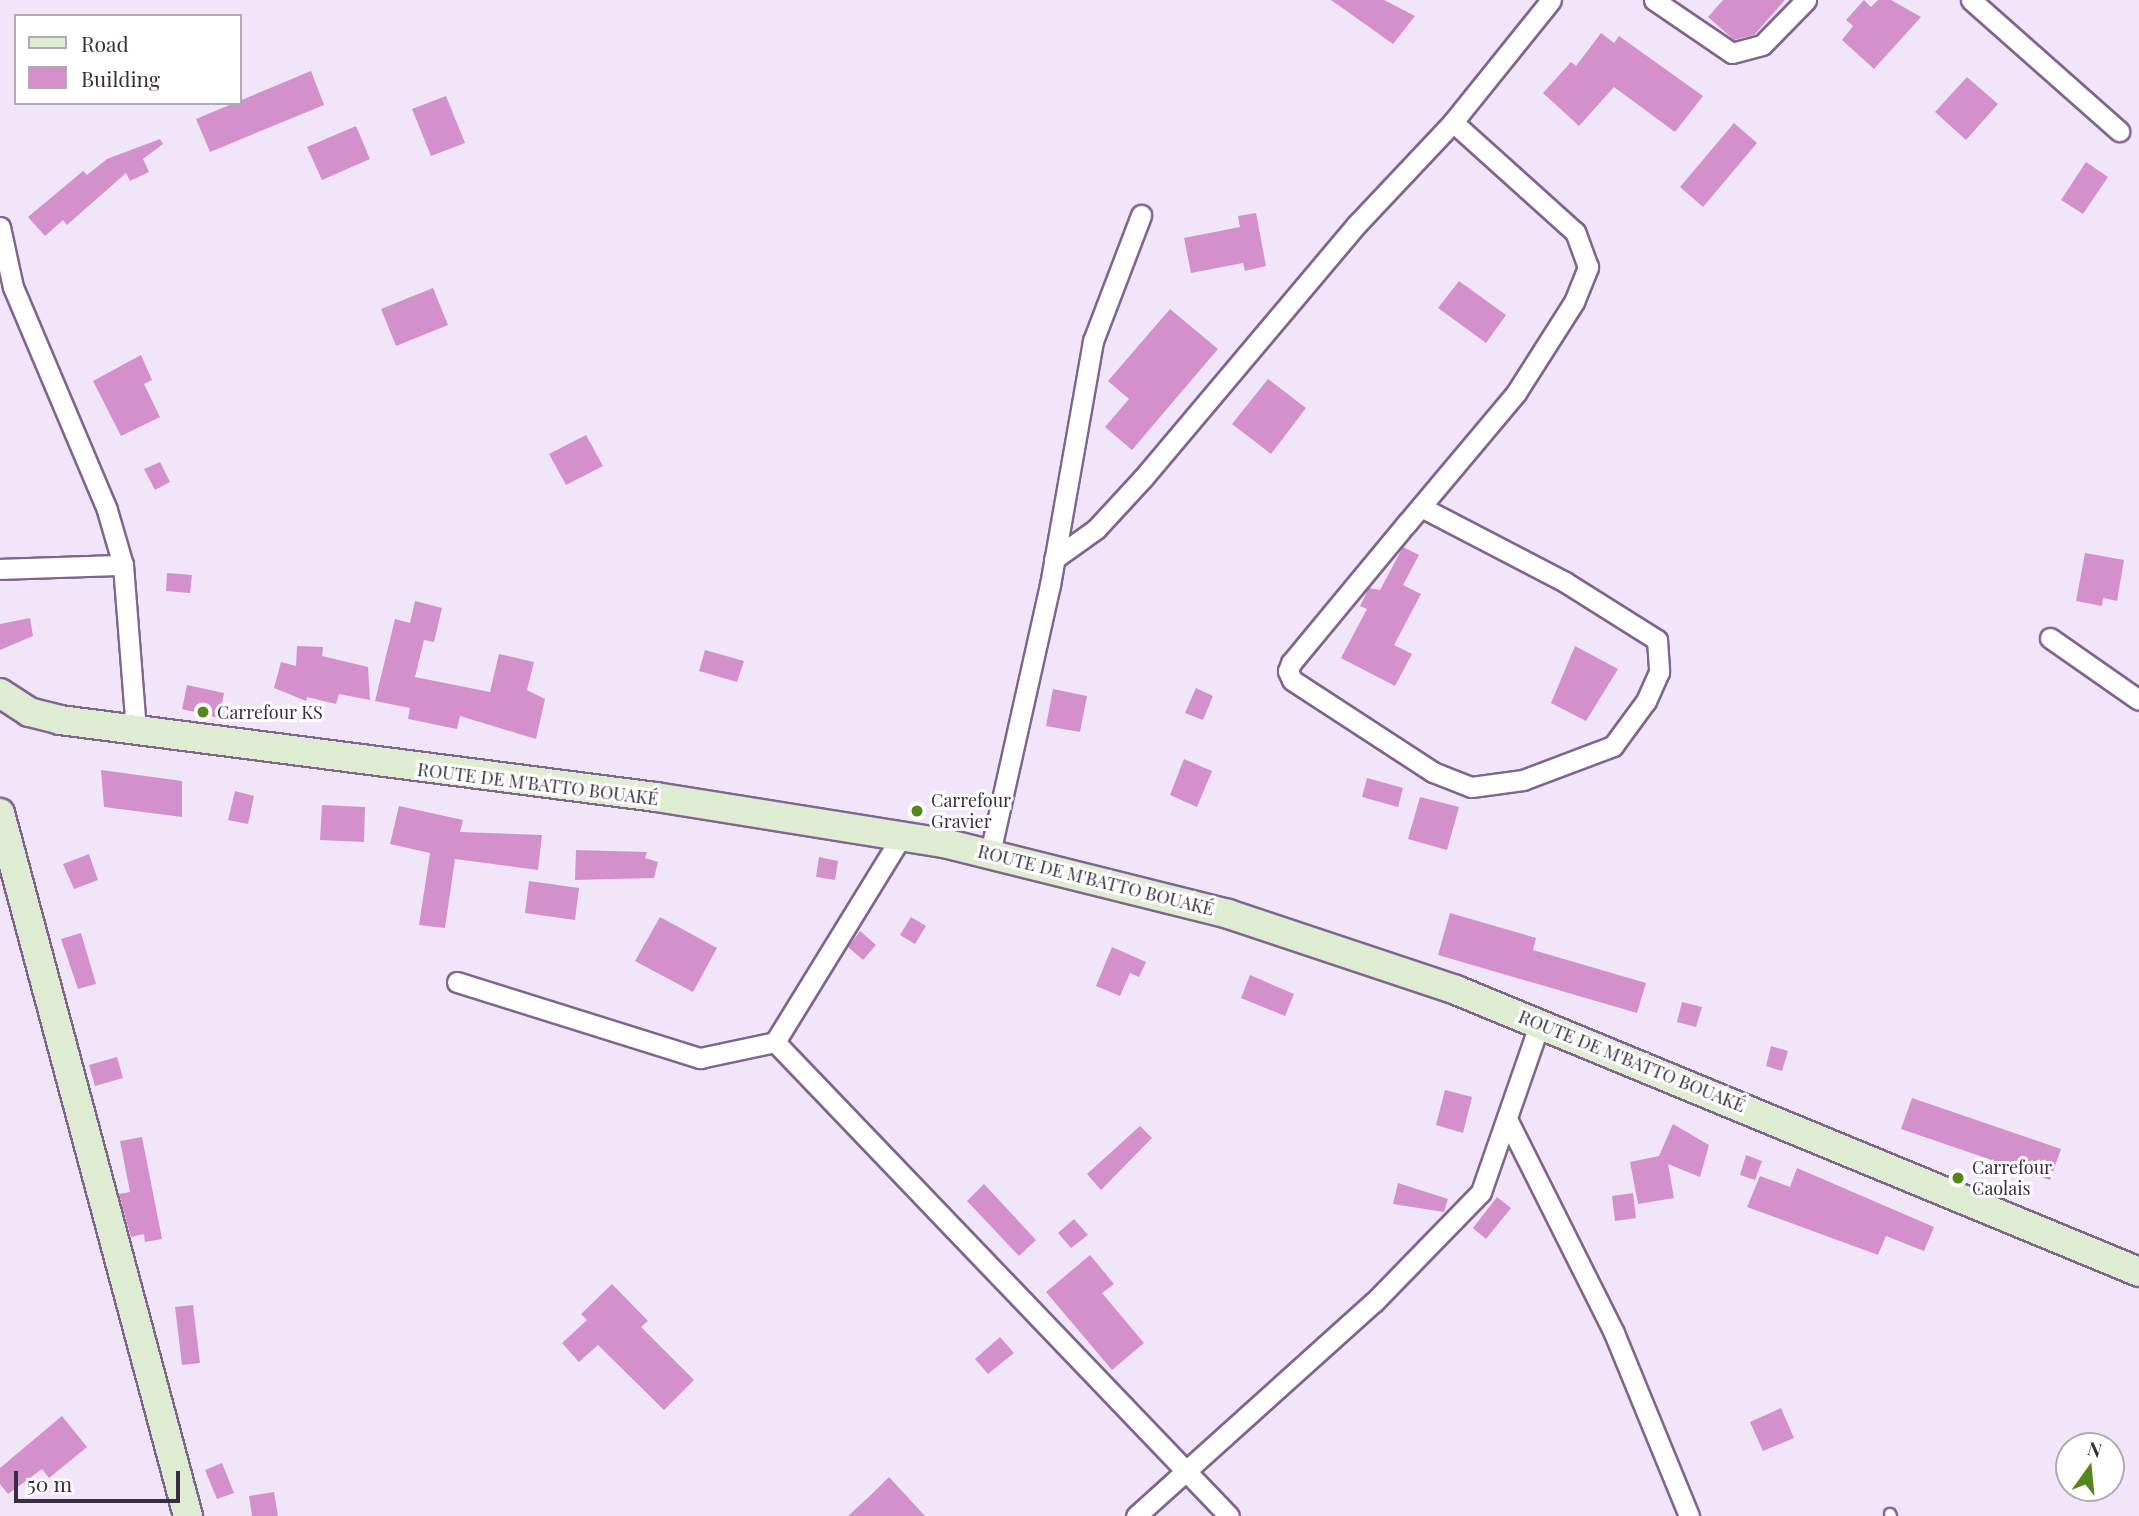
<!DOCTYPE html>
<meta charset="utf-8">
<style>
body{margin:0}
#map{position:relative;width:2139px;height:1516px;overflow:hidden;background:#f1e6f9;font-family:"Playfair Display",serif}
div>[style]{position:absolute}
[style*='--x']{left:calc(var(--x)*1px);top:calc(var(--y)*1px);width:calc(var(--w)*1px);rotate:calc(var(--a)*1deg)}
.building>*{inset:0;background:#d490cb}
.roads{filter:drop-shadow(2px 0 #7f6590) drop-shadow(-2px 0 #7f6590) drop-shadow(0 2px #7f6590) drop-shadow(0 -2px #7f6590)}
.lane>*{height:10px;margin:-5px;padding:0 5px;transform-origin:5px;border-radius:5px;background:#fff}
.street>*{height:19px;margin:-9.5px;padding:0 9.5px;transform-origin:9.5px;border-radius:9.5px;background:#fff}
.secondary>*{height:28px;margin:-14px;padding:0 14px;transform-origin:14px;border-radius:14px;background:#deecd1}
.dots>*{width:19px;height:19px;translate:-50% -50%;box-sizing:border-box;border:4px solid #fff;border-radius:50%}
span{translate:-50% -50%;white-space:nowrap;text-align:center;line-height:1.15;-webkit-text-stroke:6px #fff;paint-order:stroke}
.poi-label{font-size:18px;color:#392e41}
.left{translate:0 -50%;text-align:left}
.street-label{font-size:18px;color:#392e41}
.legend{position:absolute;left:14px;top:14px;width:228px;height:91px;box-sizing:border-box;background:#fff;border:2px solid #b0abb3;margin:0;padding:9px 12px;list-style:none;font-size:21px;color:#392e41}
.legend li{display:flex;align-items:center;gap:14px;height:35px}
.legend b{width:35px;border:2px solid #b0abb3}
.north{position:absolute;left:2055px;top:1432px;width:70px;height:70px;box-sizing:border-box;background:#fff;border:2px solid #b0abb3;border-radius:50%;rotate:15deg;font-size:19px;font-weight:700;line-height:28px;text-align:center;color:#392e41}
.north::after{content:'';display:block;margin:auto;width:24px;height:32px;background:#56871c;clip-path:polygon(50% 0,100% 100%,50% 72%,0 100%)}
.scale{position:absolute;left:14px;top:1471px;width:166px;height:32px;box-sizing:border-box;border:4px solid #392e41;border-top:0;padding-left:9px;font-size:21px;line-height:24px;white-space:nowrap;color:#392e41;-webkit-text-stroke:5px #fff;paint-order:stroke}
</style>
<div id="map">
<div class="building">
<div style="clip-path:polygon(1331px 0,1384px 0,1415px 16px,1393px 44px)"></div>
<div style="clip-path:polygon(1723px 0,1785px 0,1754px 35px,1734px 40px,1708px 17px)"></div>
<div style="clip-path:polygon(1864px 0,1871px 7px,1878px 0,1891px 0,1921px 17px,1874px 69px,1842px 40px,1853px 26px,1846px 20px)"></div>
<div style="clip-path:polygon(1601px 33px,1614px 43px,1619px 36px,1703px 96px,1675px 132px,1614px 87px,1579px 126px,1543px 93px,1571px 62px,1576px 66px)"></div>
<div style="clip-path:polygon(311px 71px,324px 105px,210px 152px,196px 119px)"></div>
<div style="clip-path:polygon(1967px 77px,1998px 104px,1966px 140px,1935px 112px)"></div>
<div style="clip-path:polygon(446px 96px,465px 143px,431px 156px,412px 109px)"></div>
<div style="clip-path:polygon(1734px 123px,1757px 143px,1703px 207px,1680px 187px)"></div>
<div style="clip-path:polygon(356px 126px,370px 159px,322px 180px,307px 147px)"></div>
<div style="clip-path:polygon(160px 139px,163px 144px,143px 159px,149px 172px,130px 181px,126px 173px,67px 225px,63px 220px,45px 236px,28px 217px,83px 171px,87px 175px,107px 159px)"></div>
<div style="clip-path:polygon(2086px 162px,2108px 177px,2083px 214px,2061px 200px)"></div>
<div style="clip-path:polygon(1256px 213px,1266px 266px,1245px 271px,1243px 263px,1191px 273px,1184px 238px,1240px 227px,1238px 216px)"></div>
<div style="clip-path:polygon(1459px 281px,1506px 315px,1486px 343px,1438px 308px)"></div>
<div style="clip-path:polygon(433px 288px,448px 325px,396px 346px,381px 309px)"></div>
<div style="clip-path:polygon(1170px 309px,1218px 349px,1132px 450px,1105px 427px,1129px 399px,1108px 381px)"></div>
<div style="clip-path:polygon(141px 355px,152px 380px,144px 384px,160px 417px,121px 436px,93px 381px)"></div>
<div style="clip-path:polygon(1268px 379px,1306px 408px,1271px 454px,1232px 424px)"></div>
<div style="clip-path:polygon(586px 435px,603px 466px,566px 485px,549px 454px)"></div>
<div style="clip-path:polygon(160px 462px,170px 482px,155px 490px,144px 469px)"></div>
<div style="clip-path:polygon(1403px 547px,1419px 555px,1403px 585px,1421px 594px,1394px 645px,1412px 654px,1395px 686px,1341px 658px,1367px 609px,1360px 606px,1369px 588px,1380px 590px)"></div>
<div style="clip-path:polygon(2085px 553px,2124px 560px,2117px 601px,2103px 598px,2102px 606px,2076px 601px)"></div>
<div style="clip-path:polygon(167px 573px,192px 575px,190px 593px,166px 591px)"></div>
<div style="clip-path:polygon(415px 601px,442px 608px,434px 642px,424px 640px,415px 677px,490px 692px,499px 654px,534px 662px,527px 690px,545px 699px,536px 739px,460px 716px,457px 729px,408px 719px,410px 708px,375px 701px,395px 619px,410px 623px)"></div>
<div style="clip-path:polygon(30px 618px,33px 636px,0 650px,0 624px)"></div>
<div style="clip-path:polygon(297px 646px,323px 647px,322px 656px,368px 667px,370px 700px,339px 694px,336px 704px,307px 697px,306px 701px,274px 688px,281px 662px,296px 666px)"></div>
<div style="clip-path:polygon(1575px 646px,1618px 669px,1586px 721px,1551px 703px)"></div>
<div style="clip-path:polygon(705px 650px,744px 661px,737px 682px,699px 671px)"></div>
<div style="clip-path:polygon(187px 685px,224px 693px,219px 718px,182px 709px)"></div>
<div style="clip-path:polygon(1196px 688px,1213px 696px,1203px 720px,1185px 713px)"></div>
<div style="clip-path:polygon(1053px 689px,1087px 696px,1080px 732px,1046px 726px)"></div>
<div style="clip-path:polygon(1184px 759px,1212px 771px,1197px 807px,1170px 795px)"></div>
<div style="clip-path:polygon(101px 770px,182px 781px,182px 817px,104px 807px)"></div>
<div style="clip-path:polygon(1367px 778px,1403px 788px,1398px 807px,1362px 797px)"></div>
<div style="clip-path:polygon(235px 791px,254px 796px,248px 824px,228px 820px)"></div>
<div style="clip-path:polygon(1420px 797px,1459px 807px,1447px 850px,1408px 839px)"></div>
<div style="clip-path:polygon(322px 805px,365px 807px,364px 842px,320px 840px)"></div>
<div style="clip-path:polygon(399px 806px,463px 820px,460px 832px,542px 835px,538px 870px,455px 859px,445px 928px,419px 925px,430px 853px,390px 844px)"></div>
<div style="clip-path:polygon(576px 850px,647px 852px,645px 858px,658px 862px,654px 878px,575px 880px)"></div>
<div style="clip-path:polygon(89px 854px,98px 880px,74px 889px,63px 864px)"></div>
<div style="clip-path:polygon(819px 857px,838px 861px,835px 880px,816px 877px)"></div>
<div style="clip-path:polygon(529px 881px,579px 888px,575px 920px,525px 913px)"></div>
<div style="clip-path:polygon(1450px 913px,1536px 938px,1533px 950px,1646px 983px,1637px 1013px,1438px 955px)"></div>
<div style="clip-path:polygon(660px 917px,717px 948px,693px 992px,635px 961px)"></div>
<div style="clip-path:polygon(911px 917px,926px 926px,915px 944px,900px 935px)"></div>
<div style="clip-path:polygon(860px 931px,876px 945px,863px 960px,848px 947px)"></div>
<div style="clip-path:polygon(81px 933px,96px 984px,78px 989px,61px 939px)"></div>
<div style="clip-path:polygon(1112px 947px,1146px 962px,1139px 977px,1130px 973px,1120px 996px,1096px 986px)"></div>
<div style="clip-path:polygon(1250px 975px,1294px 994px,1285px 1016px,1241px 998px)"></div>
<div style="clip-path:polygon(1682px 1002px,1702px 1007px,1696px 1027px,1677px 1022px)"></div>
<div style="clip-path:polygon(1771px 1046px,1788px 1051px,1782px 1071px,1766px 1066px)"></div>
<div style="clip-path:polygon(117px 1057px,123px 1078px,95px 1086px,89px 1065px)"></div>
<div style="clip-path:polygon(1445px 1090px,1472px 1097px,1463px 1133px,1436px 1125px)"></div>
<div style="clip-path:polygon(1912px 1098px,2061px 1149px,2050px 1180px,1901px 1129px)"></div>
<div style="clip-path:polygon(1673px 1124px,1709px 1145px,1700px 1177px,1668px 1164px,1674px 1198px,1638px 1204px,1630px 1162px,1659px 1156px)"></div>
<div style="clip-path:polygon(1140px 1126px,1152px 1138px,1101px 1190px,1087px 1174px)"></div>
<div style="clip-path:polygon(142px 1137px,162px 1239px,145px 1242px,144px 1234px,131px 1237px,119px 1194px,130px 1192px,120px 1141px)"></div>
<div style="clip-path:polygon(1746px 1155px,1762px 1161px,1755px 1180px,1740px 1175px)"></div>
<div style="clip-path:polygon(1797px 1168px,1934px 1227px,1924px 1251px,1886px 1236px,1878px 1255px,1747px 1207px,1760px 1176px,1790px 1187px)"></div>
<div style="clip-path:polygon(1398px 1183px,1448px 1199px,1444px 1212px,1393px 1204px)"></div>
<div style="clip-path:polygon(984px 1184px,1036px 1240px,1019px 1256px,967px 1201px)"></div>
<div style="clip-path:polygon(1633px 1193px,1636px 1218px,1615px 1221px,1612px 1196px)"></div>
<div style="clip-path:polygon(1497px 1197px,1511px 1208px,1486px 1239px,1473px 1228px)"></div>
<div style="clip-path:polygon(1074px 1219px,1088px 1235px,1071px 1248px,1058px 1233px)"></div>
<div style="clip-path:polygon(1090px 1255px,1114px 1284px,1102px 1293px,1144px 1343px,1112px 1370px,1046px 1292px)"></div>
<div style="clip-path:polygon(612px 1284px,648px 1321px,641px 1327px,694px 1380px,664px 1410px,598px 1345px,579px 1362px,562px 1343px,587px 1320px,581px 1314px)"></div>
<div style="clip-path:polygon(193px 1305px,200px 1363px,182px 1365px,175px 1307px)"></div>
<div style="clip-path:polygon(1000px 1337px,1014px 1353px,988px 1374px,975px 1359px)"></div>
<div style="clip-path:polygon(1781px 1408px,1794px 1438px,1763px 1451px,1750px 1422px)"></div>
<div style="clip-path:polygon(62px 1416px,87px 1447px,49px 1478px,42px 1469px,8px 1494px,0 1484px,0 1468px)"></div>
<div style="clip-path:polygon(222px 1463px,234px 1493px,217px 1499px,205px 1470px)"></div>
<div style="clip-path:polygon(889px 1477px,925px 1516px,848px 1516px,874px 1492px)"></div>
<div style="clip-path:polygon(274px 1492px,278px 1516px,252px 1516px,249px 1496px)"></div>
</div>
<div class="roads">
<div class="lane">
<div style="--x:1890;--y:1514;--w:2;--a:63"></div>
</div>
<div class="street">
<div style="--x:1654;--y:0;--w:94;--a:34.2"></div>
<div style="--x:1732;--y:53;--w:31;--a:-15"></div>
<div style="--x:1762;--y:45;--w:63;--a:-45.6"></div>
<div style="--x:1971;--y:0;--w:198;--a:41.5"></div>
<div style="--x:0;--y:227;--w:61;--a:77.8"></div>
<div style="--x:13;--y:287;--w:242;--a:67.1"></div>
<div style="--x:107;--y:510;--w:57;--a:73.8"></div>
<div style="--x:123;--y:565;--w:166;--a:85.5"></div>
<div style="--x:1421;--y:507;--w:162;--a:27.5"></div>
<div style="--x:1565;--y:582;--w:109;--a:32.2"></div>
<div style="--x:1657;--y:640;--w:32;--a:86"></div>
<div style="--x:1659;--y:672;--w:32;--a:114"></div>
<div style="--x:1646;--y:701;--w:56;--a:126.3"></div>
<div style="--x:1613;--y:746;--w:96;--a:159.3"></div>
<div style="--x:1523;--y:780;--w:52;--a:172.3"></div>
<div style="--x:1471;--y:787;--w:41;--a:-158.5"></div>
<div style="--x:1433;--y:772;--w:168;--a:-146.9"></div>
<div style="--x:1292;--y:680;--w:10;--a:-114"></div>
<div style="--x:1288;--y:671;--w:9;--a:-69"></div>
<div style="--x:1291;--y:663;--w:182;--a:-50.4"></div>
<div style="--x:1407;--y:523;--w:170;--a:-50"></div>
<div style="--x:1516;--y:393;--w:108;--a:-57.5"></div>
<div style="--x:1574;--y:302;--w:38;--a:-68"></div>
<div style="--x:1588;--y:267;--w:37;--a:-110"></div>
<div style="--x:1575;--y:232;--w:164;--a:-138"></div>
<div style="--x:1054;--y:559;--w:52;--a:-35.5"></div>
<div style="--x:1096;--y:529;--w:69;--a:-47.3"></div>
<div style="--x:1143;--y:478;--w:332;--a:-49.9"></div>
<div style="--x:1357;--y:224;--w:140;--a:-46.7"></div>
<div style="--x:1453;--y:122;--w:156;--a:-51.2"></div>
<div style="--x:0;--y:569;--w:123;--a:-1.9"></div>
<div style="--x:2050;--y:638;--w:108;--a:34.9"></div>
<div style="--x:990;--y:853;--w:275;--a:-77.4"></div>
<div style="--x:1050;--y:585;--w:248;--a:-80"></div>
<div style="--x:1093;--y:341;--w:135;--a:-69.1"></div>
<div style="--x:457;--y:982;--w:255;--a:17.4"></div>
<div style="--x:700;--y:1058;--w:77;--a:-12"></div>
<div style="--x:775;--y:1042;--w:241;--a:-58.4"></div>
<div style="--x:775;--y:1042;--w:656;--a:46.23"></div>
<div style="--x:1507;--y:1119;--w:239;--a:63.4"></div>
<div style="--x:1614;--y:1333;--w:198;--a:67.7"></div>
<div style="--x:1136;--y:1516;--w:320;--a:-42"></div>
<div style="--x:1374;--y:1302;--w:153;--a:-45.8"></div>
<div style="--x:1481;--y:1192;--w:179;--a:-70.8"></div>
</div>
<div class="secondary">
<div style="--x:0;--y:693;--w:35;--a:33"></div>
<div style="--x:29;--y:712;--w:32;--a:14"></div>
<div style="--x:60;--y:720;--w:601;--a:7.36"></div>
<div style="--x:656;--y:797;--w:292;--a:9.1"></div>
<div style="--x:944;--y:843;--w:293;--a:14"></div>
<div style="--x:1228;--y:914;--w:240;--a:18.4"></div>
<div style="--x:1456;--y:990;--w:739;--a:22.43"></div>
<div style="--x:0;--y:813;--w:728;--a:75.03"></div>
</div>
</div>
<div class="dots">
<div style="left:203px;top:712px;background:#56871c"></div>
<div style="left:917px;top:811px;background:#56871c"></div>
<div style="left:1958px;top:1178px;background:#56871c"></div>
</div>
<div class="poi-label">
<span class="left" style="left:217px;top:712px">Carrefour KS</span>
<span class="left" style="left:931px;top:811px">Carrefour<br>Gravier</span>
<span class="left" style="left:1972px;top:1178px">Carrefour<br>Caolais</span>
</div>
<div class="street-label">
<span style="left:538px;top:784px;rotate:7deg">ROUTE DE M'BATTO BOUAKÉ</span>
<span style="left:1096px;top:880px;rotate:14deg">ROUTE DE M'BATTO BOUAKÉ</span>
<span style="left:1632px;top:1061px;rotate:22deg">ROUTE DE M'BATTO BOUAKÉ</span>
</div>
<ul class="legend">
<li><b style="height:9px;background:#deecd1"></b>Road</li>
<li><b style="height:19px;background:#d490cb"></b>Building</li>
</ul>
<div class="north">N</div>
<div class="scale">50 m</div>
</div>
